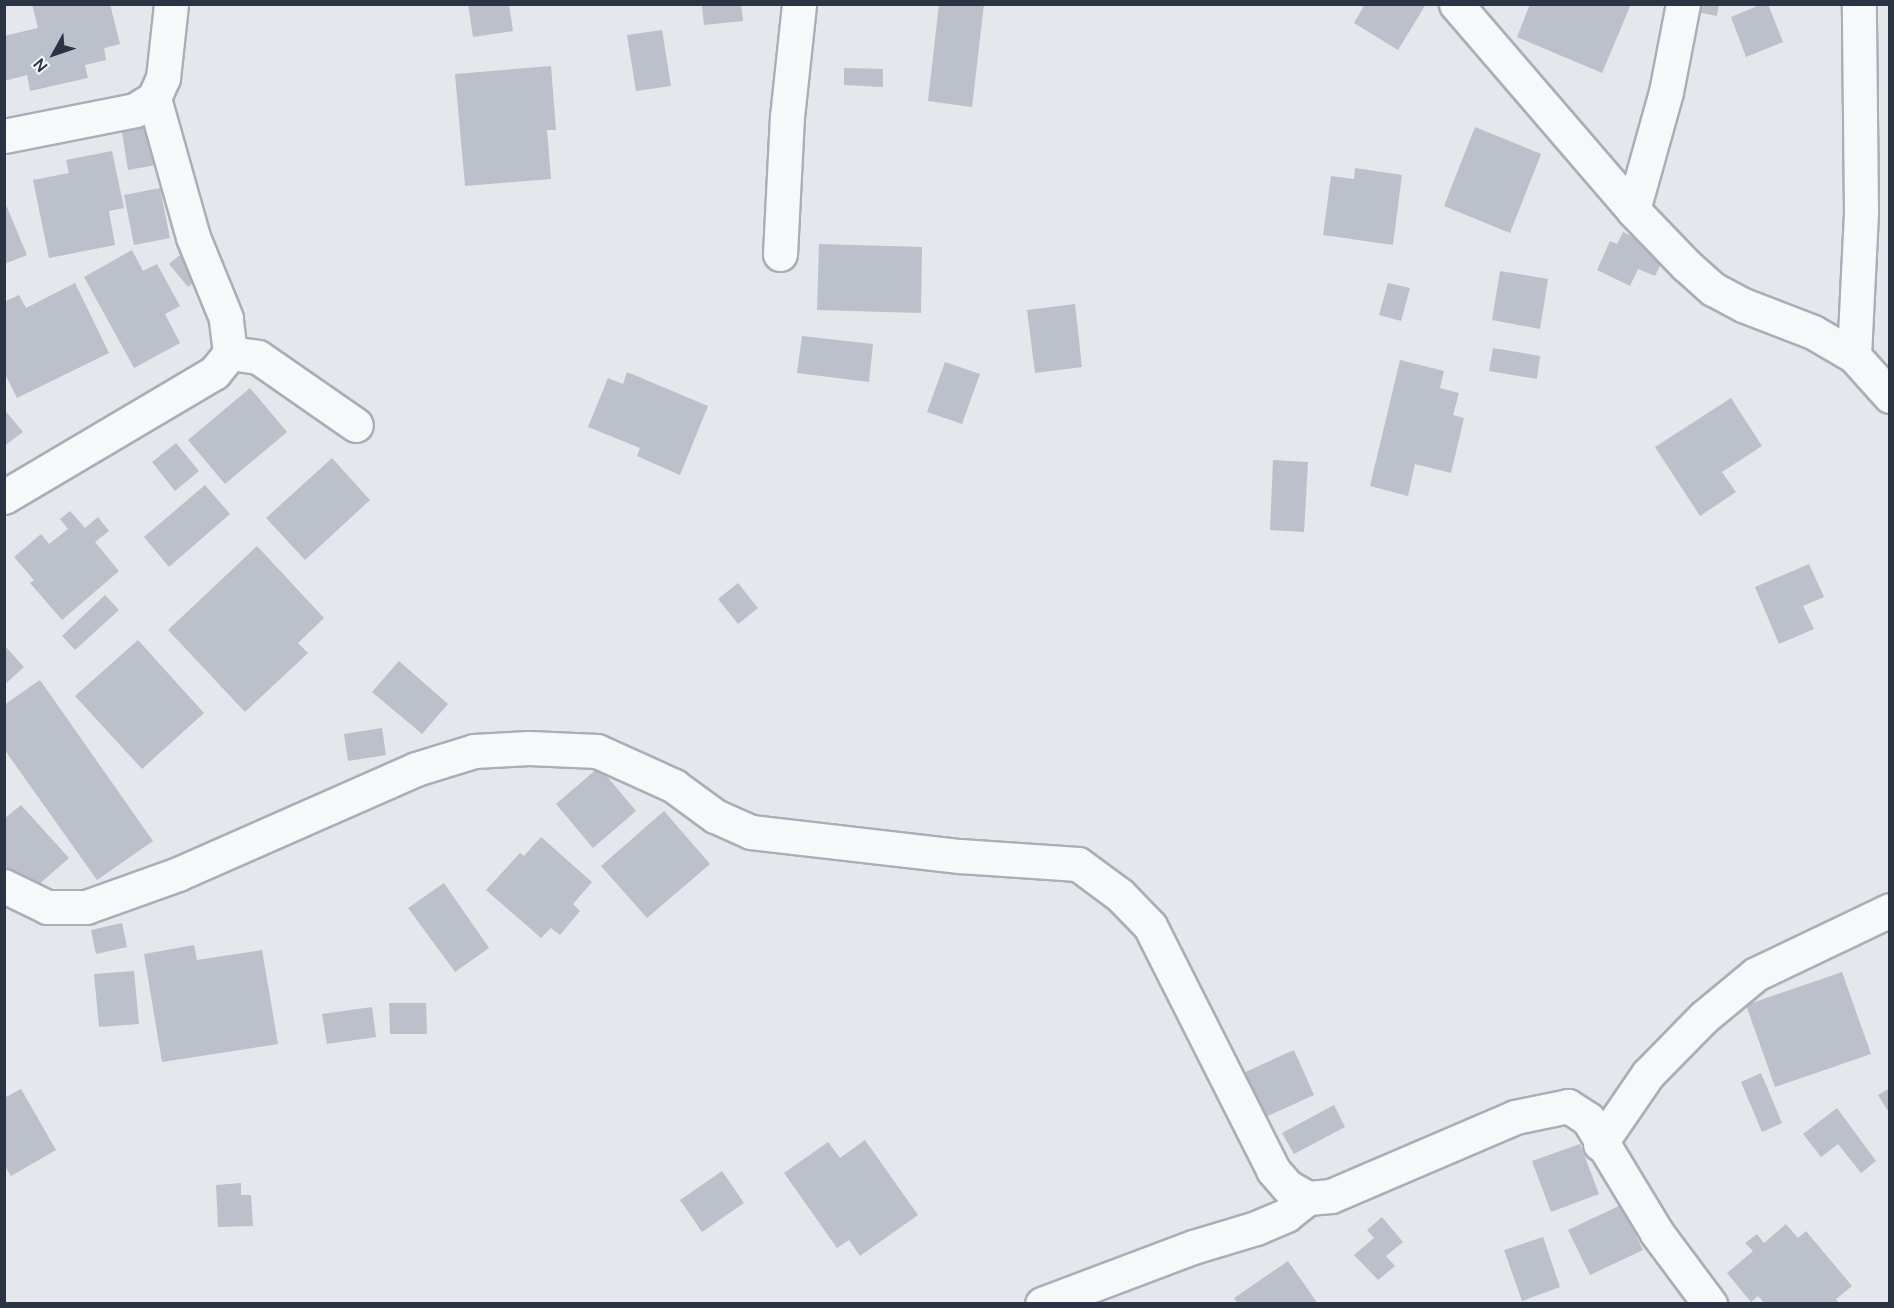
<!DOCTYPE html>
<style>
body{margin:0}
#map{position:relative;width:1894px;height:1308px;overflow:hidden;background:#e4e7ec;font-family:Manrope,sans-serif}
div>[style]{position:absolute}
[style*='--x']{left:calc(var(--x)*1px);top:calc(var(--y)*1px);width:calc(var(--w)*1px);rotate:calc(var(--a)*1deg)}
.building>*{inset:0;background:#bbc0ca}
.roads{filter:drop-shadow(2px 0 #a9aeb7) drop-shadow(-2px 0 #a9aeb7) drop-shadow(0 2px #a9aeb7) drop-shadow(0 -2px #a9aeb7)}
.minor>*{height:33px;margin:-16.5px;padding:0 16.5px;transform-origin:16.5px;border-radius:16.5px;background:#f7f8fa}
span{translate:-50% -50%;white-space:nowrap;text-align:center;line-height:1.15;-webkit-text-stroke:6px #f4f6f9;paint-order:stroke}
.frame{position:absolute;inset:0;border:6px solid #2b3445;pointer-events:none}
.north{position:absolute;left:24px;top:24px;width:60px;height:60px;-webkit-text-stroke:4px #f4f6f9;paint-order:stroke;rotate:230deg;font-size:16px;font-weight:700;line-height:24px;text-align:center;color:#2b3445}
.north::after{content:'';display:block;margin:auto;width:21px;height:27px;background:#2b3445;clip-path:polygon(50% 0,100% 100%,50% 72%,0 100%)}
</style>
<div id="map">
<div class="building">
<div style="clip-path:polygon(32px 4px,110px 4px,120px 44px,104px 48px,106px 60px,85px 65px,88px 78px,30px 91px,27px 75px,4px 81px,4px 36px,38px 28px)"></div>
<div style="clip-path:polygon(468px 4px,509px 4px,513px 31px,473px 37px)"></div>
<div style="clip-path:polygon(702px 4px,741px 4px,743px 21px,704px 25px)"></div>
<div style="clip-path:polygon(939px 4px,984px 4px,972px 107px,928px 101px)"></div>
<div style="clip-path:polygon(1365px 4px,1426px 4px,1398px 50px,1354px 23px)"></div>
<div style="clip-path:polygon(1530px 4px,1631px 4px,1602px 73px,1517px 37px)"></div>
<div style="clip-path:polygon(1698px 4px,1719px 4px,1717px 16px,1697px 12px)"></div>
<div style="clip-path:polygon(1762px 4px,1768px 4px,1783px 42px,1746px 57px,1731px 17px)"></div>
<div style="clip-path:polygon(662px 30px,671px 86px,636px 91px,627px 35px)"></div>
<div style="clip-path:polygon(551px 66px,556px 130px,547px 130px,551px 179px,465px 186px,455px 74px)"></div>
<div style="clip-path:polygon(844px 68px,883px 69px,883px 87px,844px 85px)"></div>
<div style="clip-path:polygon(148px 122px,156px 165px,128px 170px,121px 126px)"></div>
<div style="clip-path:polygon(1475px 127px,1541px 154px,1510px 233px,1444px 206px)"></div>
<div style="clip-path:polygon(112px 151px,124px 208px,109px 211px,115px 245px,49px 258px,33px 180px,69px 173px,66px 160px)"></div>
<div style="clip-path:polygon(1355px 168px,1402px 175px,1393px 245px,1323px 235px,1331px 176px,1354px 179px)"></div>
<div style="clip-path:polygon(160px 188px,170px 238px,134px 245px,124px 195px)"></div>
<div style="clip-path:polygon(4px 200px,27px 255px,4px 264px)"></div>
<div style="clip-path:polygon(1623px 232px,1666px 253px,1655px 276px,1638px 269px,1630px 286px,1597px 270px,1610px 241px,1617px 244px)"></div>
<div style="clip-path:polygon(819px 244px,922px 247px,921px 313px,817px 310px)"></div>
<div style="clip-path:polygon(132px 250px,143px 271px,157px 264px,180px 306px,165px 314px,180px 343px,134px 368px,84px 277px)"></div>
<div style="clip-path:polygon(180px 255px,199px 279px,188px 287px,169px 264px)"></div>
<div style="clip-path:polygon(1500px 271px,1548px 279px,1540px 329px,1492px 320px)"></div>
<div style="clip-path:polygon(75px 283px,109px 353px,17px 398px,4px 372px,4px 302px,19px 295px,26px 308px)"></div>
<div style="clip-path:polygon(1388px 283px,1410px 288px,1401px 321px,1379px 315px)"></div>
<div style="clip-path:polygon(1075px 304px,1082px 367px,1035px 373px,1027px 310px)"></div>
<div style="clip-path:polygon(802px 336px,873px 344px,869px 382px,797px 373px)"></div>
<div style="clip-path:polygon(1493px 348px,1540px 356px,1537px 379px,1489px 371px)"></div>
<div style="clip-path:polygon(1400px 360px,1444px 371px,1440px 388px,1459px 393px,1453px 415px,1464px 418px,1451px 473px,1415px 464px,1408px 496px,1370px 486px)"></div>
<div style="clip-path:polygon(945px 362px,980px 374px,962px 424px,927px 412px)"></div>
<div style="clip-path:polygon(627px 372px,708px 406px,680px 475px,637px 456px,640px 448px,588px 427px,608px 378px,623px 384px)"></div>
<div style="clip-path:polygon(250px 388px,287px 432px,225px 484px,188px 440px)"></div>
<div style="clip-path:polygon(1731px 398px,1762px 446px,1722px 472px,1736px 492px,1700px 516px,1655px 447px)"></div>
<div style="clip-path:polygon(4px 409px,23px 432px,4px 446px)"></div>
<div style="clip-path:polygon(176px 443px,199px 471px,175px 491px,152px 462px)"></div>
<div style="clip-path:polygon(332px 458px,370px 500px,305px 560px,266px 518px)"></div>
<div style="clip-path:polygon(1273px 460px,1308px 462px,1304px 532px,1270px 530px)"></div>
<div style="clip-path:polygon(205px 485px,230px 514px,169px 567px,144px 537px)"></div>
<div style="clip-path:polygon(70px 511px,85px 528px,98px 517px,109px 531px,95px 542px,119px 571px,62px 620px,30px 583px,34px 580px,14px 557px,41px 534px,49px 544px,68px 529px,60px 519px)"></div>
<div style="clip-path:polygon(257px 546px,324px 618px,298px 643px,308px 653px,245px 712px,168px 630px)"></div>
<div style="clip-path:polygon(1809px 564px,1824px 597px,1803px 606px,1814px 629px,1779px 644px,1755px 587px)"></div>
<div style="clip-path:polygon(738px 583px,758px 608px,738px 624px,718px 599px)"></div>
<div style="clip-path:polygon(105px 595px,119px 610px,75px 650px,62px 636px)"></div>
<div style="clip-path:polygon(138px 640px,204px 713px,142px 769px,75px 696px)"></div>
<div style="clip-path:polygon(4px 645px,24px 667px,4px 685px)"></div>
<div style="clip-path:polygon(399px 661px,448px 704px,422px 734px,372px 692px)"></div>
<div style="clip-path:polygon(40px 680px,153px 841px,97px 880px,4px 749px,4px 705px)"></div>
<div style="clip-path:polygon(382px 728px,386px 755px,348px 761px,344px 734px)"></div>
<div style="clip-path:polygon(599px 767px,636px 811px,593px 848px,556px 804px)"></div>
<div style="clip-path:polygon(21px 805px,69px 858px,28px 894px,4px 867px,4px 819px)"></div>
<div style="clip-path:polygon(664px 811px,710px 864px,647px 918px,601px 866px)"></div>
<div style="clip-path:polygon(541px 837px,592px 882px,573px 904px,580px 911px,560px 935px,551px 928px,541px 938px,486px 890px,520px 853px,524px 856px)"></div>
<div style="clip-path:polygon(444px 883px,489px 948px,455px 972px,408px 908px)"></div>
<div style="clip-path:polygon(122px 923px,127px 947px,96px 954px,91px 930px)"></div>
<div style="clip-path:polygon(194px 945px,197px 960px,262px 950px,278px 1044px,162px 1062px,144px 954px)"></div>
<div style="clip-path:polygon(134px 971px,139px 1024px,99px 1027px,94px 974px)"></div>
<div style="clip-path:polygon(1842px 972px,1871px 1054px,1775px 1087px,1746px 1005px)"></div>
<div style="clip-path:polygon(389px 1003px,426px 1003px,427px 1034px,390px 1034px)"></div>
<div style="clip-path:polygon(372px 1007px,376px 1037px,327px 1044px,322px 1014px)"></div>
<div style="clip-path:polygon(1294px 1050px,1314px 1095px,1261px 1119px,1241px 1074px)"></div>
<div style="clip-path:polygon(1761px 1073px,1782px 1123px,1762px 1132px,1741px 1082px)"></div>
<div style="clip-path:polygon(1890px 1088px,1890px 1114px,1878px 1095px)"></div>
<div style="clip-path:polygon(21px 1089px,56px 1150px,11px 1176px,4px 1165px,4px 1098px)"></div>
<div style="clip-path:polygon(1334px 1105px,1345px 1127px,1294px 1154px,1282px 1133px)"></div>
<div style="clip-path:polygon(1837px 1108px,1876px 1161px,1861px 1173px,1838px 1144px,1821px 1157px,1803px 1134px)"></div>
<div style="clip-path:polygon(865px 1140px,918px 1215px,860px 1256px,849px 1240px,837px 1248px,784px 1173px,828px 1142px,840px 1158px)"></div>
<div style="clip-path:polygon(1580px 1144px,1599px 1194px,1551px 1212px,1532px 1161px)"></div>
<div style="clip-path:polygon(722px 1171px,744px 1203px,702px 1232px,680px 1200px)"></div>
<div style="clip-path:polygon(241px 1183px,241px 1195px,251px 1195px,253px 1226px,218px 1227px,216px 1185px)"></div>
<div style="clip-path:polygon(1621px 1205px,1643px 1250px,1590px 1275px,1568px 1230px)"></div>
<div style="clip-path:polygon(1382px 1217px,1403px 1242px,1386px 1256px,1395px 1266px,1378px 1280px,1354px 1255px,1374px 1238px,1367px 1230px)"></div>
<div style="clip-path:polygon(1786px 1224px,1798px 1238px,1806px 1231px,1852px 1286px,1836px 1299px,1839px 1304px,1765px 1304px,1758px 1296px,1751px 1302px,1727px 1273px,1753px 1251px,1745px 1243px,1757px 1234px,1764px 1243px)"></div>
<div style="clip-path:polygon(1543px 1237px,1560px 1287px,1522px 1301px,1504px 1250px)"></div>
<div style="clip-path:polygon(1288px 1261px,1318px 1304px,1238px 1304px,1234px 1298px)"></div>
</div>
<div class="roads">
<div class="minor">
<div style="--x:1456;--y:4;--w:272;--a:49.3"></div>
<div style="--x:1633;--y:210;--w:76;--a:46.1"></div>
<div style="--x:1686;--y:265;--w:36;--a:42"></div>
<div style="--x:1713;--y:289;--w:34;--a:28"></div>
<div style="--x:1743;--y:305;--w:75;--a:21.1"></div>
<div style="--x:1813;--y:332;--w:48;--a:30.3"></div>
<div style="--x:1854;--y:356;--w:54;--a:48"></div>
<div style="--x:4;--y:136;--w:134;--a:-11.2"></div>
<div style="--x:135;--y:110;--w:22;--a:-32"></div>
<div style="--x:154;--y:98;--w:22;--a:-66"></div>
<div style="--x:163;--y:78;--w:74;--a:-83.8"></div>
<div style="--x:1633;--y:210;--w:123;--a:-74.4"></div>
<div style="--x:1666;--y:92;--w:90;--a:-79.1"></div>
<div style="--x:780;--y:254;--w:137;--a:-87.1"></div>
<div style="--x:787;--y:117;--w:114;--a:-83.9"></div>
<div style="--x:230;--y:353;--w:28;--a:8"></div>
<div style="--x:258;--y:357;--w:119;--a:34.8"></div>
<div style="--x:1854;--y:356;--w:145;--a:-87.2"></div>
<div style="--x:1861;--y:211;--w:207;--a:-90.6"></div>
<div style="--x:4;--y:497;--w:244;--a:-30.6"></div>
<div style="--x:214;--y:373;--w:26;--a:-51"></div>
<div style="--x:230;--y:353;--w:35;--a:-97"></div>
<div style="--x:226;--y:318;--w:87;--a:-112.2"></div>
<div style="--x:193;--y:237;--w:144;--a:-105.7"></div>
<div style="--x:4;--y:886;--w:48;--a:26"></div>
<div style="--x:47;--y:907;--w:39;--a:0"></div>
<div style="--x:86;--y:907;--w:98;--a:-19.7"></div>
<div style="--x:178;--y:874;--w:260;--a:-23.8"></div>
<div style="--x:416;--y:769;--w:61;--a:-17.2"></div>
<div style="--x:474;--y:751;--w:55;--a:-3.1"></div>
<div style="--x:529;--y:748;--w:68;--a:2.5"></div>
<div style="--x:597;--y:751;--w:85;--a:24.4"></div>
<div style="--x:674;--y:786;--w:51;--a:36.2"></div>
<div style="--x:715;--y:816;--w:39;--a:24"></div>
<div style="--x:751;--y:832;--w:210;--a:6.6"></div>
<div style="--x:960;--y:856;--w:118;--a:3.9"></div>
<div style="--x:1078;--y:864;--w:52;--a:36.4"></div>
<div style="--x:1120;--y:895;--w:43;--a:45.9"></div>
<div style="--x:1150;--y:926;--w:273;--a:63.2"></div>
<div style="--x:1273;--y:1170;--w:23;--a:49"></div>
<div style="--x:1288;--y:1187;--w:23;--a:29"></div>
<div style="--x:1308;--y:1198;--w:23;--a:-5"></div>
<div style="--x:1331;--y:1196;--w:200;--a:-23.2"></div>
<div style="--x:1515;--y:1117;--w:54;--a:-11.7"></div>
<div style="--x:1568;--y:1106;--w:24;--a:33"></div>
<div style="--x:1588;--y:1119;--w:133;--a:58.8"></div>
<div style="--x:1657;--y:1233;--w:89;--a:53.3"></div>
<div style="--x:1600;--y:1144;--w:85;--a:-55.6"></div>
<div style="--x:1648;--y:1074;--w:80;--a:-45.5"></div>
<div style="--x:1704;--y:1017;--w:67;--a:-39.6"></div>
<div style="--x:1756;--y:974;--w:148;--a:-25.5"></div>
<div style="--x:1042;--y:1304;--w:161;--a:-20.7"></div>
<div style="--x:1193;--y:1247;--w:66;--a:-16.8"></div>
<div style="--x:1256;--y:1228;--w:33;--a:-23"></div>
<div style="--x:1286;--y:1215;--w:28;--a:-38"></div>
</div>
</div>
<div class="frame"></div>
<div class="north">N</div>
</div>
